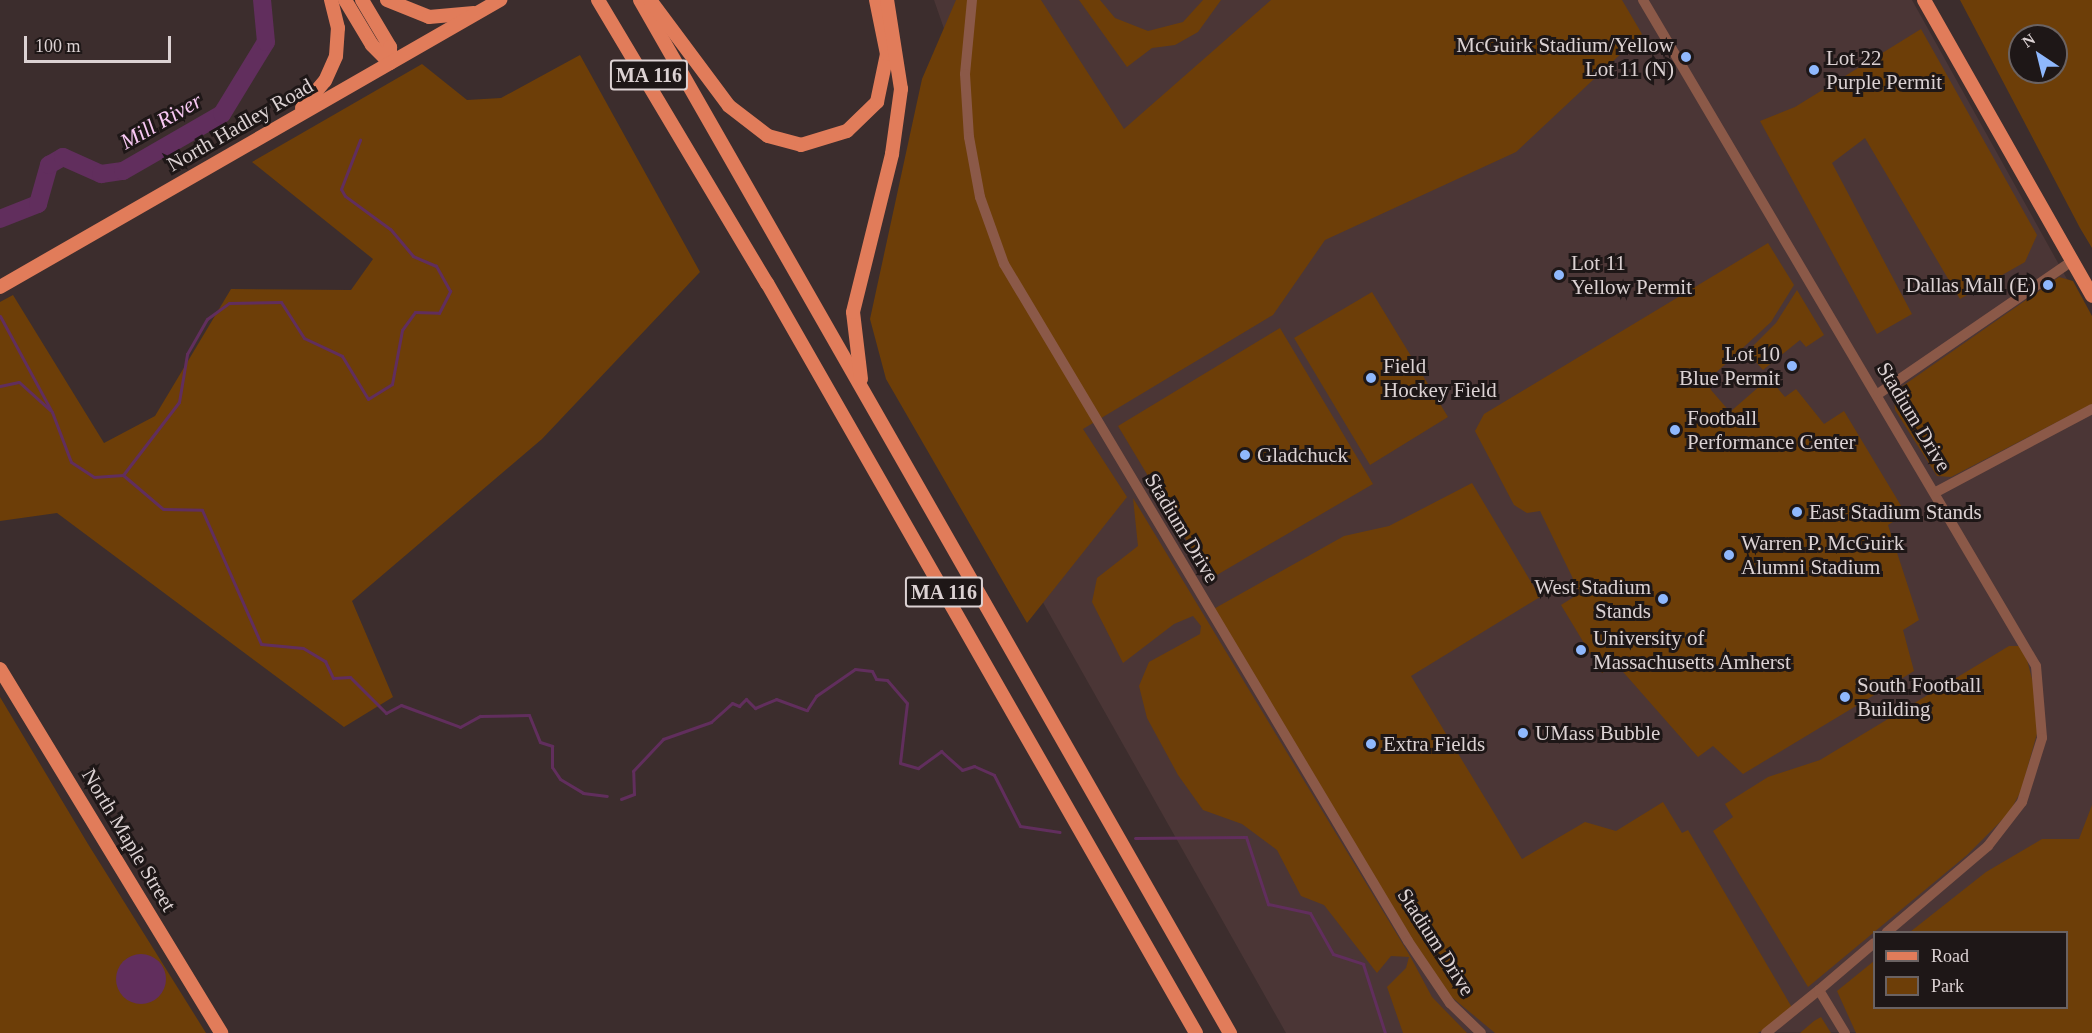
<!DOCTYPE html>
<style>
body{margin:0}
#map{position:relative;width:2092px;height:1033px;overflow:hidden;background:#3c2d2d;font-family:"Times New Roman",serif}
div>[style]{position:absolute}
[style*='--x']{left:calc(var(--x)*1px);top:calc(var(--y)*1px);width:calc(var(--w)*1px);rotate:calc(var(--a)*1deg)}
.built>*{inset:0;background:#4b3636}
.green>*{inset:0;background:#6d3e08}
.water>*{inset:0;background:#612e5d}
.round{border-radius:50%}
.stream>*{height:3px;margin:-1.5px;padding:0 1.5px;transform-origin:1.5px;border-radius:1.5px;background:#612e5d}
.river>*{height:18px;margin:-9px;padding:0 9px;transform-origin:9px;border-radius:9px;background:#612e5d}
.minor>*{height:10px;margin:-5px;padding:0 5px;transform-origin:5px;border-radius:5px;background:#8b5948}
.major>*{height:14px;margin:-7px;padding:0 7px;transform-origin:7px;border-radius:7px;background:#e17c5a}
.dots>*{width:16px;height:16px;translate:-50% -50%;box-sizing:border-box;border:3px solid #1e1717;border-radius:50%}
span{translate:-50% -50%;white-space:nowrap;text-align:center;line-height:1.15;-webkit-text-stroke:6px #1e1717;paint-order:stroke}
.shield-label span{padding:2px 4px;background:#1e1717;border:2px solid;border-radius:4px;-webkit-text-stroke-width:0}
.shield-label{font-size:20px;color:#dcd2d3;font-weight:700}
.poi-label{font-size:21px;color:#dcd2d3}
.right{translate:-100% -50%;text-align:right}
.left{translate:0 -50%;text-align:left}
.street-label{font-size:21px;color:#dcd2d3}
.water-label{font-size:22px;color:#f8c8f3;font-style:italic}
.legend{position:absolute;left:1873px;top:931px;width:195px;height:78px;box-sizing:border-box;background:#1e1717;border:2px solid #6a6262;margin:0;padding:8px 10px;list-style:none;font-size:18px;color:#dcd2d3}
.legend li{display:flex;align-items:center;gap:12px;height:30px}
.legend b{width:30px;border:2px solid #6a6262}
.north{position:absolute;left:2008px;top:24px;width:60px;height:60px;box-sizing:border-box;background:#1e1717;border:2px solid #6a6262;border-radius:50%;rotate:325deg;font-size:16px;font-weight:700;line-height:24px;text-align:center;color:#dcd2d3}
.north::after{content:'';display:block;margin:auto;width:21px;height:27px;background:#8fb8fd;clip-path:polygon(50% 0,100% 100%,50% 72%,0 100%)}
.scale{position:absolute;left:24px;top:36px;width:147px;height:27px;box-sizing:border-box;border:3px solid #dcd2d3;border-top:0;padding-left:8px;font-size:18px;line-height:21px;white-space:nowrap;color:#dcd2d3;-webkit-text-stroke:4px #1e1717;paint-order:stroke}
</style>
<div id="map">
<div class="built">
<div style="clip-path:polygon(evenodd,934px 0,1912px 0,2092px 324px,2092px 1032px,1286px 1033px,910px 367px,949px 43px,934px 0,1874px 932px,2066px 932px,2066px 1008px,1874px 1008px,1874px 932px)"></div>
</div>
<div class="green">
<div style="clip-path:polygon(956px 0,1041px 0,1124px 129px,1271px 0,1622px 0,1642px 34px,1516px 152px,1325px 240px,1273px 315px,1083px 429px,1127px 497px,1027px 623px,886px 379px,870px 319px,922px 79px)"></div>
<div style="clip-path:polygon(1079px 0,1100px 0,1115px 18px,1148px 31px,1183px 22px,1203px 0,1221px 0,1198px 32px,1175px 45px,1152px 48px,1127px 67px)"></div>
<div style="clip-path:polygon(evenodd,1960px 0,2092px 0,2092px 248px,2080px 228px,1960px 0,2020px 36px,2056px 36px,2056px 72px,2020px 72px,2020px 36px)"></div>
<div style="clip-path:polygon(1921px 29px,2037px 235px,2025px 262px,1960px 299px,1865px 138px,1832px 163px,1912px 314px,1877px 334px,1760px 121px,1795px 107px)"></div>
<div style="clip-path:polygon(580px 55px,700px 272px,542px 439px,352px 601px,393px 697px,344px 727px,57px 513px,0 521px,0 302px,13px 295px,104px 443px,155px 416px,231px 289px,351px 290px,373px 259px,252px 162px,422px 64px,467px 100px,501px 98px)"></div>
<div style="clip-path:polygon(1768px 243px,1794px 285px,1771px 322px,1708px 380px,1711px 390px,1730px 412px,1769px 378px,1785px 397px,1796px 389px,1824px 424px,1844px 411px,1906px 514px,1888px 525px,1919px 620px,1903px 630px,1914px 671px,1743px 774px,1713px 746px,1698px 757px,1617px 665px,1602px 673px,1561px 605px,1580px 593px,1540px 511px,1527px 513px,1514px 505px,1475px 431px,1484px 414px)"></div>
<div style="clip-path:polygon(2059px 277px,2073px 281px,2092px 316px,2092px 404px,1951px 477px,1937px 476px,1895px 410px,1894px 392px)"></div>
<div style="clip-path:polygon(1797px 290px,1824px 335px,1806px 347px,1800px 340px,1763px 370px,1747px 352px,1776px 323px)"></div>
<div style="clip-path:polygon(1372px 292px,1448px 417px,1370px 465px,1294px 338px)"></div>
<div style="clip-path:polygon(1280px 328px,1373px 484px,1210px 579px,1118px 426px)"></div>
<div style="clip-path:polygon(1472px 483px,1540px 597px,1411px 676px,1522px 859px,1585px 822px,1616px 831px,1663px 802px,1682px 833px,1688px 830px,1794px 1011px,1758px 1033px,1495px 1033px,1436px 984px,1210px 611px,1344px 536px,1389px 526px)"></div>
<div style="clip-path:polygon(1133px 498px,1410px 956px,1432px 997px,1467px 1033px,1403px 1033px,1387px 987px,1406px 968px,1409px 957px,1391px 956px,1377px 973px,1324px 905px,1301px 896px,1277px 850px,1242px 824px,1203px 810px,1178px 775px,1147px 718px,1139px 686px,1149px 662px,1200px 634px,1201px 626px,1193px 616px,1174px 624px,1123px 663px,1092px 602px,1097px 578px,1138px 546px)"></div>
<div style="clip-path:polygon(2009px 646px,2019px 646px,2026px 656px,2036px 694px,2038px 730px,2021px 791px,2009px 813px,1967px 855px,1808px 987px,1713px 831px,1733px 817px,1725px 804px,1768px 777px,1820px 760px)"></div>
<div style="clip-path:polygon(0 697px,88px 844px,206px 1033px,0 1033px)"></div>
<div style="clip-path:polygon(2092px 805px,2092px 1033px,1856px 1033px,1837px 991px,1874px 961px,1874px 1008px,2066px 1008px,2066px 932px,1910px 932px,1986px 872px,2042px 839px,2079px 839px)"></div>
<div style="clip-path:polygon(1821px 1017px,1831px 1033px,1800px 1033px,1814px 1021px)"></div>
</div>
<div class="water">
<div class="round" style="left:116px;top:954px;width:50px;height:50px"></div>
</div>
<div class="stream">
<div style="--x:0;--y:316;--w:109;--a:61.6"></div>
<div style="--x:52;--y:412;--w:53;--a:69.2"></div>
<div style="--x:71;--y:462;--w:27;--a:33"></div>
<div style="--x:94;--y:477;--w:29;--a:-4"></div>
<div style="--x:123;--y:475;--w:52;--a:40.4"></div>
<div style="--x:163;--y:509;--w:39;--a:1"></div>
<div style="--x:202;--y:510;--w:146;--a:66.2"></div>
<div style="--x:261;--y:644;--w:42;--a:5.4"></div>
<div style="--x:303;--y:648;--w:26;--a:31"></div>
<div style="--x:325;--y:661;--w:19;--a:65"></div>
<div style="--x:333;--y:678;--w:17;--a:-3"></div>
<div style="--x:350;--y:677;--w:51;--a:45"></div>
<div style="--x:386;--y:713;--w:17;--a:-28"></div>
<div style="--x:401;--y:705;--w:63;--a:20.4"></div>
<div style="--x:460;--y:727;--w:23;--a:-29"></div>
<div style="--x:480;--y:716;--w:49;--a:-1.2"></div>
<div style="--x:529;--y:715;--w:29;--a:68"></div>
<div style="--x:540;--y:742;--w:13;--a:18"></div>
<div style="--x:552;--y:746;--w:21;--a:90"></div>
<div style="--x:552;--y:767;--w:14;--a:56"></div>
<div style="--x:560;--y:779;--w:27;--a:31"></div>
<div style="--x:583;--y:793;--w:24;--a:7"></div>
<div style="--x:0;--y:386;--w:19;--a:-12"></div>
<div style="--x:19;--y:382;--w:42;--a:42.1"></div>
<div style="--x:123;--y:475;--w:92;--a:-52.5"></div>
<div style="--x:179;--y:402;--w:49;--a:-80.5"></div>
<div style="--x:187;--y:354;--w:40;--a:-60.3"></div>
<div style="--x:207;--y:319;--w:27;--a:-36"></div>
<div style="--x:229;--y:303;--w:52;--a:-1.1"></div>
<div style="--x:281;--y:302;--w:43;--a:57.4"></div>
<div style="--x:304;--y:338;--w:42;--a:25.3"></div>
<div style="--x:342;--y:356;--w:50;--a:58.8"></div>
<div style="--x:368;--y:399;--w:28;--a:-32"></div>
<div style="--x:392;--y:384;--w:55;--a:-79.5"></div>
<div style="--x:402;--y:330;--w:22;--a:-54"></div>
<div style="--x:415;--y:312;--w:24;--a:2"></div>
<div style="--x:439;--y:313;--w:25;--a:-63"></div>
<div style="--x:450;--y:291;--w:29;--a:-119"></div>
<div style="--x:436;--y:266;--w:25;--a:-157"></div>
<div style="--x:413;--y:256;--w:35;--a:-130"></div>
<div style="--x:390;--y:229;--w:56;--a:-143.7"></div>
<div style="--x:345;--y:196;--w:8;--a:-120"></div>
<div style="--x:341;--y:189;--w:53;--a:-68.8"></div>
<div style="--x:621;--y:799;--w:14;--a:-21"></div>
<div style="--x:634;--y:794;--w:23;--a:-92"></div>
<div style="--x:633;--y:771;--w:44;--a:-46.8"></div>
<div style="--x:663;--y:739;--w:51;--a:-19.5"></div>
<div style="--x:711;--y:722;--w:28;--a:-42"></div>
<div style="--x:732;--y:703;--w:8;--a:23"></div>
<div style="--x:739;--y:706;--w:10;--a:-45"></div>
<div style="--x:746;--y:699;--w:13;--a:45"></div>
<div style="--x:755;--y:708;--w:23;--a:-23"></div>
<div style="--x:776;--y:699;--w:33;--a:20"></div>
<div style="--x:807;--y:710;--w:17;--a:-57"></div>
<div style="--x:816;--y:696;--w:47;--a:-34.7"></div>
<div style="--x:855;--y:669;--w:17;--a:7"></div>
<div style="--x:872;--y:671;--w:9;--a:63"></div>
<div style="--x:876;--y:679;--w:11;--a:5"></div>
<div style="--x:887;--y:680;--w:30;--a:49"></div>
<div style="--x:907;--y:703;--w:60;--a:96.7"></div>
<div style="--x:900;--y:763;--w:19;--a:16"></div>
<div style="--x:918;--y:768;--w:29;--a:-36"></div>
<div style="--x:941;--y:751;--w:28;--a:42"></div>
<div style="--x:962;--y:770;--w:13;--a:-18"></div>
<div style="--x:974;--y:766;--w:22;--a:24"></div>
<div style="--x:994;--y:775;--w:57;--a:63"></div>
<div style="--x:1020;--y:826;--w:40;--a:8.5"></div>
<div style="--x:1135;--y:838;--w:111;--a:-0.5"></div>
<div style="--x:1246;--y:837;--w:71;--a:71.8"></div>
<div style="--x:1268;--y:904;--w:43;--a:12.1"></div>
<div style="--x:1310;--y:913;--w:47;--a:60.7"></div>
<div style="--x:1333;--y:954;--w:32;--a:18"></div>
<div style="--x:1363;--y:964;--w:72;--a:72.3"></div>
</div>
<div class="river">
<div style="--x:0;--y:219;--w:41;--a:-21.5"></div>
<div style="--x:38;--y:204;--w:41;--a:-74.2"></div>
<div style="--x:49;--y:165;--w:16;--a:-30"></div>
<div style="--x:63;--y:157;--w:42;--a:24.1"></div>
<div style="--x:101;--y:174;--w:22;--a:-8"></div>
<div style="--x:123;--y:171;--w:114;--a:-29.9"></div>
<div style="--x:222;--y:114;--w:84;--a:-58.6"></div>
<div style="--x:266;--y:42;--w:42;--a:-95.4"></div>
</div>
<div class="minor">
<div style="--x:972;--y:0;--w:74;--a:95.4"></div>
<div style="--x:965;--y:74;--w:63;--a:86.4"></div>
<div style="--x:969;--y:137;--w:61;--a:79.6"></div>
<div style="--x:980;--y:197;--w:71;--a:70.3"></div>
<div style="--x:1004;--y:264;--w:788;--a:59.17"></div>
<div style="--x:1408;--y:941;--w:75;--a:55.9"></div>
<div style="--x:1450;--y:1003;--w:43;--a:44.1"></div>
<div style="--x:1643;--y:0;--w:773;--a:59.46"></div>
<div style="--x:2036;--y:666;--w:72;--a:85.2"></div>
<div style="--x:2042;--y:738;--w:67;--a:107.4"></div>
<div style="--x:2022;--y:802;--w:56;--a:127.7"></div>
<div style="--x:1988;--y:846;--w:133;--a:139.6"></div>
<div style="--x:1878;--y:394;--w:235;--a:-34.4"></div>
<div style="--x:1936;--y:492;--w:177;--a:-28"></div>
<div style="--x:1766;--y:1033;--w:68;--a:-39.1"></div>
<div style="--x:1845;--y:1033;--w:50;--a:-121.2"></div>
<div style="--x:1819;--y:990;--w:72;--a:-40.5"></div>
</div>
<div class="major">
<div style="--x:345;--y:0;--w:52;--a:59"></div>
<div style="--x:372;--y:45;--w:25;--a:45"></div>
<div style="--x:362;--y:0;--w:55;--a:59.2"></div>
<div style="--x:390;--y:47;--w:16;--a:90"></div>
<div style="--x:387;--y:0;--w:45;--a:22"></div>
<div style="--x:429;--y:17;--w:45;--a:-5.1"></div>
<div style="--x:598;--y:0;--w:330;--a:59.2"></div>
<div style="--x:767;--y:283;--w:864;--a:60.23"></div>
<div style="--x:640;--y:0;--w:1190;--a:60.27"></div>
<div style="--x:650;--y:0;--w:132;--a:53.3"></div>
<div style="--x:729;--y:106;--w:49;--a:37.6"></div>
<div style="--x:768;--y:136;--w:34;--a:15"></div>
<div style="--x:801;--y:145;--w:48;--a:-16.9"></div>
<div style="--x:847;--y:131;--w:42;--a:-44"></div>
<div style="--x:877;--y:102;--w:49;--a:-78.2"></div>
<div style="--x:887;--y:54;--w:55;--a:-101.5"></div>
<div style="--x:1924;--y:0;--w:340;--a:60.4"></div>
<div style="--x:302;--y:108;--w:35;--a:-50"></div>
<div style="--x:325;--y:81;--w:27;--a:-66"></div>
<div style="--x:336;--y:56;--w:28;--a:-86"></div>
<div style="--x:338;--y:28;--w:29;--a:-104"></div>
<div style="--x:0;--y:287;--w:577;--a:-29.86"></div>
<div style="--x:861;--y:379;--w:67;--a:-96.8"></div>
<div style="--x:853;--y:312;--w:163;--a:-76.1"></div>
<div style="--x:892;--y:154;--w:66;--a:-82.1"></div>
<div style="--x:901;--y:89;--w:90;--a:-98.9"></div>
<div style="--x:0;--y:669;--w:426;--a:58.7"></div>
</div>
<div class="dots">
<div style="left:1686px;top:57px;background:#8fb8fd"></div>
<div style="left:1814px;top:70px;background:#8fb8fd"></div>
<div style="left:1559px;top:275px;background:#8fb8fd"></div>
<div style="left:2048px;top:285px;background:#8fb8fd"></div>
<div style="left:1792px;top:366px;background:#8fb8fd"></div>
<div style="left:1371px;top:378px;background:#8fb8fd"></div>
<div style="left:1675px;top:430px;background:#8fb8fd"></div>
<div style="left:1245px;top:455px;background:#8fb8fd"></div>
<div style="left:1797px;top:512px;background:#8fb8fd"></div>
<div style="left:1729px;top:555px;background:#8fb8fd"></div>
<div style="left:1663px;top:599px;background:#8fb8fd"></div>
<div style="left:1581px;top:650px;background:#8fb8fd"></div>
<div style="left:1845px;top:697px;background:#8fb8fd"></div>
<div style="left:1523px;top:733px;background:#8fb8fd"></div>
<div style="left:1371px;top:744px;background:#8fb8fd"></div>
</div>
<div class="shield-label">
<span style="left:649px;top:75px">MA 116</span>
<span style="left:944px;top:592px">MA 116</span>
</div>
<div class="poi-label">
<span class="right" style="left:1674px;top:57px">McGuirk Stadium/Yellow<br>Lot 11 (N)</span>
<span class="left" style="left:1826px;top:70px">Lot 22<br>Purple Permit</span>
<span class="left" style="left:1571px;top:275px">Lot 11<br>Yellow Permit</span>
<span class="right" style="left:2036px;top:285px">Dallas Mall (E)</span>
<span class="right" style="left:1780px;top:366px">Lot 10<br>Blue Permit</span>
<span class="left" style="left:1383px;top:378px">Field<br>Hockey Field</span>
<span class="left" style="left:1687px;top:430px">Football<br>Performance Center</span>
<span class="left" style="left:1257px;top:455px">Gladchuck</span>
<span class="left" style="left:1809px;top:512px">East Stadium Stands</span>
<span class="left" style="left:1741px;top:555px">Warren P. McGuirk<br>Alumni Stadium</span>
<span class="right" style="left:1651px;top:599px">West Stadium<br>Stands</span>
<span class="left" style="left:1593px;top:650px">University of<br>Massachusetts Amherst</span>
<span class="left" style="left:1857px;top:697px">South Football<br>Building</span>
<span class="left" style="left:1535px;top:733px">UMass Bubble</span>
<span class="left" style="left:1383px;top:744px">Extra Fields</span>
</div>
<div class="street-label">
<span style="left:240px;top:125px;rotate:-30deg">North Hadley Road</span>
<span style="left:1914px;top:417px;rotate:59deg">Stadium Drive</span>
<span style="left:1182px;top:528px;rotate:59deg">Stadium Drive</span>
<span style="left:129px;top:840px;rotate:59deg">North Maple Street</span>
<span style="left:1436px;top:942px;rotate:57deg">Stadium Drive</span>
</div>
<div class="water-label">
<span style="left:161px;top:121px;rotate:-30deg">Mill River</span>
</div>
<ul class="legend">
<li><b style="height:8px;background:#e17c5a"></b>Road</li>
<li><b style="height:16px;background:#6d3e08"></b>Park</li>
</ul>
<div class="north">N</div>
<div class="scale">100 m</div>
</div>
